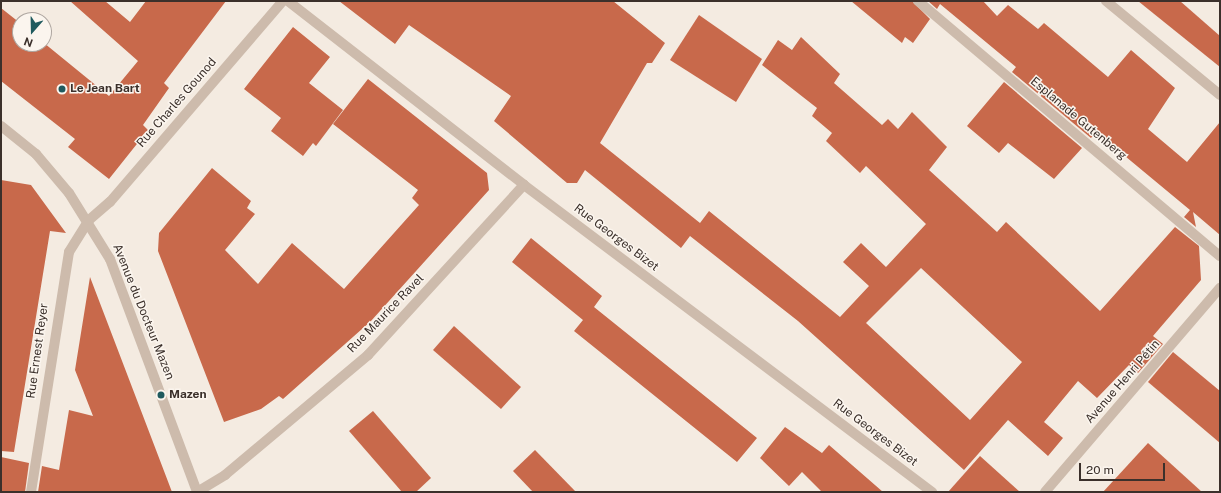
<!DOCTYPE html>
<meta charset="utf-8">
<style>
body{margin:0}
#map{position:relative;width:1221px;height:493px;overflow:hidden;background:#f4ebe1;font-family:"Public Sans",sans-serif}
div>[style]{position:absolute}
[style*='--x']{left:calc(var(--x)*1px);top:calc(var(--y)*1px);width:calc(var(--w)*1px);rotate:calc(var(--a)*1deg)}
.building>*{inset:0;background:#c8694b}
.minor>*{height:10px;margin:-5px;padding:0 5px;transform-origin:5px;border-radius:5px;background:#cdbbac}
.dots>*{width:11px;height:11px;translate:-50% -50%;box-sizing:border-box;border:2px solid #fbf5ee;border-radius:50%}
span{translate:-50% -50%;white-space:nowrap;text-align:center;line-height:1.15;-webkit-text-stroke:3px #fbf5ee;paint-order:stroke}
.poi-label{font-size:12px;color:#3b302b;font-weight:700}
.left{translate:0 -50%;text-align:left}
.street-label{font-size:12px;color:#3b302b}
.frame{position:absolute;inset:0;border:2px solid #3b302b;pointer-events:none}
.north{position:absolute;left:12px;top:12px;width:40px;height:40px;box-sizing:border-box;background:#fbf5ee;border:1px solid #aea6a0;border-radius:50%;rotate:200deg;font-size:11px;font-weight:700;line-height:16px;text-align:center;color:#3b302b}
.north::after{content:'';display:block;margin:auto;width:14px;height:18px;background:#1f5a5e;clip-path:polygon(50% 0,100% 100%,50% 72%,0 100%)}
.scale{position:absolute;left:1079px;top:463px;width:86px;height:18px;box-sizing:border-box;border:2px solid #3b302b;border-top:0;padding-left:5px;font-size:12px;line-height:14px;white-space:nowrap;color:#3b302b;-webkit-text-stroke:3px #fbf5ee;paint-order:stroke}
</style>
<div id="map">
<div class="building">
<div style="clip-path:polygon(70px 1px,105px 1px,130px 22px,146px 1px,226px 1px,164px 83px,169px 88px,143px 125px,148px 130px,109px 179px,68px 147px,75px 139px,1px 81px,1px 8px,20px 23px,20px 44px,44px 43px,109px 96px,138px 61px)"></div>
<div style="clip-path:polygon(evenodd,339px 1px,613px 1px,665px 43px,652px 63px,647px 63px,600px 143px,700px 223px,709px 211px,840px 317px,869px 286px,843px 262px,861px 243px,886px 267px,926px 224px,866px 166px,860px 173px,826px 141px,832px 133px,812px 116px,817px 108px,762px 65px,778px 40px,792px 50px,801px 37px,840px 74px,834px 83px,882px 125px,888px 119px,898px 129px,912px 112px,947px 147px,929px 170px,997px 232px,1006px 222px,1100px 311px,1175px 227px,1199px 246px,1201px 280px,1153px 336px,1163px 344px,1138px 373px,1129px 365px,1097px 398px,1078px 381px,1044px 422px,1063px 438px,1048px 456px,1008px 420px,964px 470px,798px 321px,690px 236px,681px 248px,585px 170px,577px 183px,567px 183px,494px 121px,511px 96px,409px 25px,395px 44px,339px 1px,921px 268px,1022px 362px,970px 420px,866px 323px,921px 268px)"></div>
<div style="clip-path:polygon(851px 1px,912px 1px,930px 19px,913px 43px,905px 37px,902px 43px)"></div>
<div style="clip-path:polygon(928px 1px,983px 1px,997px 16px,1008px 5px,1038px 29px,1044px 23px,1108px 77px,1131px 50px,1175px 88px,1148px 129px,1187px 162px,1220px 122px,1220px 235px,1193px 212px,1196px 227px,1184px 217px,1190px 210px,1096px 132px,1091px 138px,1012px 72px,1016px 67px,940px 4px,937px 9px)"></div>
<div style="clip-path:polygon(1138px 1px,1180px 1px,1220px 36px,1220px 67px)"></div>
<div style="clip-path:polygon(699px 15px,762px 59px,736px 102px,670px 60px)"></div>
<div style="clip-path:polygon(293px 27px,330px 57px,309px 83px,343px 110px,316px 146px,313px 143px,303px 156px,271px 131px,281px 118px,244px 89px)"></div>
<div style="clip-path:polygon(368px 79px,487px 173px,489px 190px,371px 321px,283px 399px,279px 396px,261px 409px,224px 422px,158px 251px,159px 233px,212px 168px,251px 201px,247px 208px,255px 214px,225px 250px,258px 284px,292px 243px,344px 289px,419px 205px,412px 198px,418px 190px,333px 124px)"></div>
<div style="clip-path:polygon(1004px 82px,1082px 148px,1054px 179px,1008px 143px,999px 153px,967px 126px)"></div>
<div style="clip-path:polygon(1px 180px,31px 185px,66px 233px,50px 231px,14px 452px,1px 451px)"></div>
<div style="clip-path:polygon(531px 238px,602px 296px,594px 307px,757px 438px,737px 462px,574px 331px,583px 320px,512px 262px)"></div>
<div style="clip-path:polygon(90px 277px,148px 429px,172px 492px,38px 492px,42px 466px,59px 470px,69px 410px,93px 416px,75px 370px)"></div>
<div style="clip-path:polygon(454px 326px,521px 387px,501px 409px,433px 350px)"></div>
<div style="clip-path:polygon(1173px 352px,1220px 391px,1220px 443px,1148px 382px)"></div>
<div style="clip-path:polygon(373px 411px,431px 478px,416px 492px,402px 492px,349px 431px)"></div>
<div style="clip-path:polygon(785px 427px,822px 453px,829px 445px,883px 492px,822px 492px,802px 472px,789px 486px,760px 458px)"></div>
<div style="clip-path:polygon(1148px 443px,1202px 492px,1103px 492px)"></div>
<div style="clip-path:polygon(535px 450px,576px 492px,533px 492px,513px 471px)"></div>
<div style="clip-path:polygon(980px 456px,1020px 492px,948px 492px)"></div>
<div style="clip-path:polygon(1px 457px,29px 463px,25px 492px,1px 492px)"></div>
</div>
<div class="minor">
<div style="--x:288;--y:1;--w:299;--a:37.9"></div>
<div style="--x:524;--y:185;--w:511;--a:36.96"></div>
<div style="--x:918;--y:1;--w:395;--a:40.2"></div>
<div style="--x:1106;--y:1;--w:148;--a:39.5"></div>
<div style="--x:1;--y:126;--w:45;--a:38.7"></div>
<div style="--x:36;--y:154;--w:51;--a:49.8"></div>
<div style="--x:69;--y:193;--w:78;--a:58.2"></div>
<div style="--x:110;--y:259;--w:249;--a:69.5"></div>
<div style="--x:31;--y:492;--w:243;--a:-81"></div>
<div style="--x:69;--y:252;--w:38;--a:-58"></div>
<div style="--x:89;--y:220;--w:28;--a:-41"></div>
<div style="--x:110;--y:202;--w:265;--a:-49.3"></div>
<div style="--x:197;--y:492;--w:33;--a:-31"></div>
<div style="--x:225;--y:475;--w:187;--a:-40"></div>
<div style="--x:368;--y:355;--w:231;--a:-47.5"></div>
<div style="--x:1045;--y:492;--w:269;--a:-49.4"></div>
</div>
<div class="dots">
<div style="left:62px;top:89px;background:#1f5a5e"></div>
<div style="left:161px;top:395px;background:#1f5a5e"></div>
</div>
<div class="poi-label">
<span class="left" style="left:70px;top:89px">Le Jean Bart</span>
<span class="left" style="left:169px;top:395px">Mazen</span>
</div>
<div class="street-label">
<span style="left:177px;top:103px;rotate:-49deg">Rue Charles Gounod</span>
<span style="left:1078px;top:119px;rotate:40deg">Esplanade Gutenberg</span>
<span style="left:616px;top:238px;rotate:37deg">Rue Georges Bizet</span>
<span style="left:143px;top:312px;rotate:68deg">Avenue du Docteur Mazen</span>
<span style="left:386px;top:314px;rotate:-46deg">Rue Maurice Ravel</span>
<span style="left:38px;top:351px;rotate:-82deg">Rue Ernest Reyer</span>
<span style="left:1123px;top:382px;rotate:-49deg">Avenue Henri Pétin</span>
<span style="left:875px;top:433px;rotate:37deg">Rue Georges Bizet</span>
</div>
<div class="frame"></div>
<div class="north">N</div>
<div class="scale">20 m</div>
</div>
